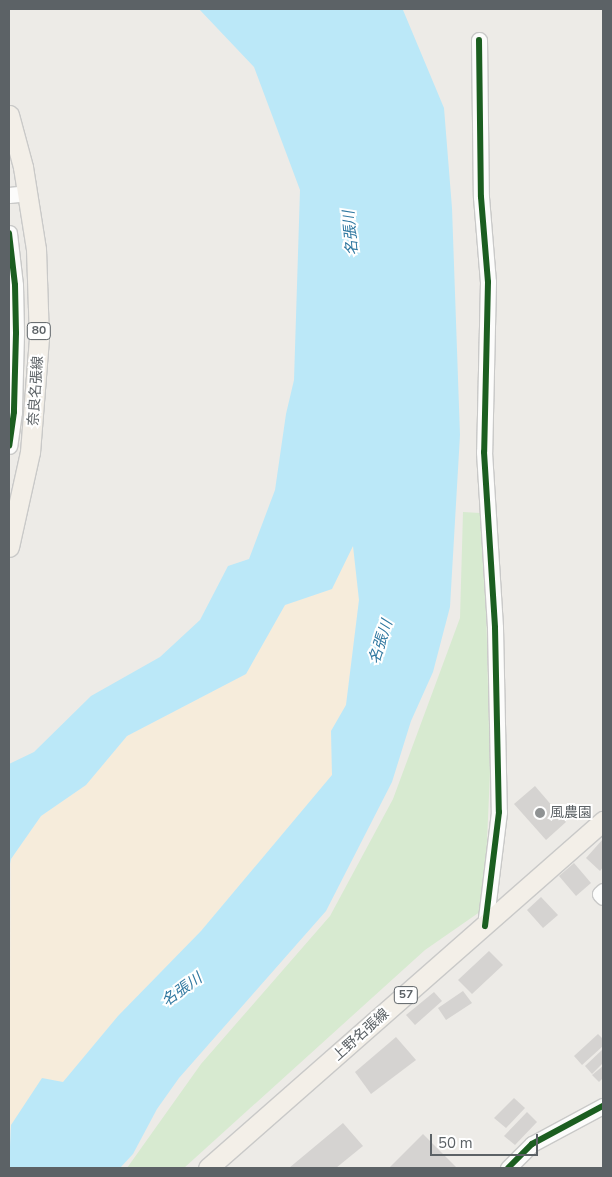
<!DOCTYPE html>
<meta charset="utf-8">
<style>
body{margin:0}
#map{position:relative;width:612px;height:1177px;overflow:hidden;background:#edebe7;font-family:"Nunito Sans","Noto Sans JP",sans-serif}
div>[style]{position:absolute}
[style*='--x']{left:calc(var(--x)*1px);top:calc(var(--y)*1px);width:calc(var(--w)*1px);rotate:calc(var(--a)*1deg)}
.green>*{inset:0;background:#d7ead0}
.sand>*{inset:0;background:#f6ecdb}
.water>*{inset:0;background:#bbe8f8}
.building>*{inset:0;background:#d5d3d1}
.roads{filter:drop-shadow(1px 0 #c9c9c8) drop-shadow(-1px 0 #c9c9c8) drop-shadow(0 1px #c9c9c8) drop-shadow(0 -1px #c9c9c8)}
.minor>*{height:15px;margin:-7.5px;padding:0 7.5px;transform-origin:7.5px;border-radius:7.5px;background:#fcfcfb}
.major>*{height:19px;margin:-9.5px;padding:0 9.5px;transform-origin:9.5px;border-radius:9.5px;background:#f3efe8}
.cycleway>*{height:6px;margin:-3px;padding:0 3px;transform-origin:3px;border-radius:3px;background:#1b5e20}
.dots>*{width:14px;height:14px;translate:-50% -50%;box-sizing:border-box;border:2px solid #fff;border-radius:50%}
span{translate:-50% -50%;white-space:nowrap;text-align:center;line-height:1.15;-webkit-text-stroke:4px #fff;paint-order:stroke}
.shield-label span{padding:1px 4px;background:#fff;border:1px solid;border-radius:4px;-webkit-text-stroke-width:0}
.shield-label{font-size:12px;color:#5c6266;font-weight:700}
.street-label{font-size:14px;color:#5c6266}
.poi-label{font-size:14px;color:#5c6266}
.left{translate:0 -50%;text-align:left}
.water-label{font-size:15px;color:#3078a0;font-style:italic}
.frame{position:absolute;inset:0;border:10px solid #5c6266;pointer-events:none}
.scale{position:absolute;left:430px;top:1134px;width:108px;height:22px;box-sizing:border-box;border:2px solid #5c6266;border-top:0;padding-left:6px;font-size:15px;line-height:18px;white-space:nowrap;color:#5c6266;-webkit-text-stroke:4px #fff;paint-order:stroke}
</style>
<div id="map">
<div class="green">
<div style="clip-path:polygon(463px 512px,480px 513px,486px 601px,490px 773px,484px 909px,425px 950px,184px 1168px,127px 1168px,201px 1064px,330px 916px,393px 799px,460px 618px)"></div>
</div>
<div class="sand">
<div style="clip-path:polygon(353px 545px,359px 600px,346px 705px,331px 731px,332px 775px,201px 931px,118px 1016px,63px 1082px,11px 1125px,9px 1135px,11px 859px,41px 816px,86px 785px,127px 736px,246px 674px,285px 605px,332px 589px)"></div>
</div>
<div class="water">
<div style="clip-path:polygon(199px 9px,407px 9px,403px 10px,444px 108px,452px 208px,460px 435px,450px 607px,433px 672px,411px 721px,392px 782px,326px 911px,179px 1078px,157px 1109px,133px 1154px,120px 1168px,9px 1168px,11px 1125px,42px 1078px,63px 1082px,118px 1016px,201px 931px,332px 775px,331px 731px,346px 705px,359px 600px,353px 546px,332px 589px,285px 605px,246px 674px,127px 736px,86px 785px,41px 816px,11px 859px,9px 869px,9px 764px,34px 752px,91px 696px,160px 657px,200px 620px,228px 566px,249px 559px,275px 490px,286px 414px,294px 380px,300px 190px,254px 67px)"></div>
</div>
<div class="building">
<div style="clip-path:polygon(535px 786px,566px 822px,546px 840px,514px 804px)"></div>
<div style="clip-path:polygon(603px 839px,603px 867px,600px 871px,586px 858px)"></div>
<div style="clip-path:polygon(574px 863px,591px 883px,576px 896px,559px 876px)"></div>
<div style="clip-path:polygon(541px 897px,558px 915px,543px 928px,527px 910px)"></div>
<div style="clip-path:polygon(489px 951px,503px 965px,472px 994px,458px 980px)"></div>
<div style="clip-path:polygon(463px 991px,472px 1003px,446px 1020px,438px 1008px)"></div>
<div style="clip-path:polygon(434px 992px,442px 1001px,415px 1025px,406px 1015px)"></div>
<div style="clip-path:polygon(598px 1034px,603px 1039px,603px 1046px,582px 1065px,574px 1056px)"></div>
<div style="clip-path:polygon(396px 1037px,416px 1060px,371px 1094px,355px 1072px)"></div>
<div style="clip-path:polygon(603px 1049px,603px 1063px,592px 1074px,585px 1066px)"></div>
<div style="clip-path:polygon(603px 1066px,603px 1078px,599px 1082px,592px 1075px)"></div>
<div style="clip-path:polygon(514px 1098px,525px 1108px,506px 1128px,494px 1118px)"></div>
<div style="clip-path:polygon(527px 1112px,537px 1122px,515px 1145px,504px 1136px)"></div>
<div style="clip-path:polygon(343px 1123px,363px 1146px,336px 1168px,289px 1168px)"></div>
<div style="clip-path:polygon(423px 1134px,457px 1168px,389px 1168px)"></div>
</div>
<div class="roads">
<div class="minor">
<div style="--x:479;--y:40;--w:157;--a:89.3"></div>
<div style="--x:481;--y:197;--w:85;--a:85.3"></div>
<div style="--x:488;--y:282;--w:170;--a:91.3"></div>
<div style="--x:484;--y:452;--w:176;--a:86.4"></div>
<div style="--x:495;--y:628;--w:184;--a:88.8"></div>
<div style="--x:499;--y:812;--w:115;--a:97"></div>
<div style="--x:9;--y:195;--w:19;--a:-6"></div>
<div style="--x:9;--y:233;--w:52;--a:83.4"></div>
<div style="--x:15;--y:285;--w:48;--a:88.8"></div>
<div style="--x:16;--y:333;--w:79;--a:91.5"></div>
<div style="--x:14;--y:412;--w:34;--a:98"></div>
<div style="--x:603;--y:891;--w:4;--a:135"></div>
<div style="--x:600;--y:894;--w:4;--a:45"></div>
<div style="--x:508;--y:1168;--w:34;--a:-45"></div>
<div style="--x:532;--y:1144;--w:81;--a:-28.2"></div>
</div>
<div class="major">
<div style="--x:9;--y:115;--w:54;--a:74.9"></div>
<div style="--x:23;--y:167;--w:83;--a:81"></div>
<div style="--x:36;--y:249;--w:89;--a:88.1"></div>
<div style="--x:39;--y:338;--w:114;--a:94.5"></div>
<div style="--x:30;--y:452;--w:97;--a:102.5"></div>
<div style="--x:208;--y:1168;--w:526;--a:-41.3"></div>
</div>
</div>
<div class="cycleway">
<div style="--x:479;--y:40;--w:157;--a:89.3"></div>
<div style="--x:481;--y:197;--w:85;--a:85.3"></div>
<div style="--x:488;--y:282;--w:170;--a:91.3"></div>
<div style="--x:484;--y:452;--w:176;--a:86.4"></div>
<div style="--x:495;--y:628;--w:184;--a:88.8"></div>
<div style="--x:499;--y:812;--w:115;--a:97"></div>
<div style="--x:9;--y:233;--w:52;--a:83.4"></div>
<div style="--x:15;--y:285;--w:48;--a:88.8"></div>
<div style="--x:16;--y:333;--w:79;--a:91.5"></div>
<div style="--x:14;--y:412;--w:34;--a:98"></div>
<div style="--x:508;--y:1168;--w:34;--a:-45"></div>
<div style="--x:532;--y:1144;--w:81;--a:-28.2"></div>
</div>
<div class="dots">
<div style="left:540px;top:813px;background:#8f9293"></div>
</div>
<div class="shield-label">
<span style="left:39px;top:331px">80</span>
<span style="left:406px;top:995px">57</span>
</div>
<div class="street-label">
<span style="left:36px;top:391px;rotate:-86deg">奈良名張線</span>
<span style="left:361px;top:1035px;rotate:-42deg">上野名張線</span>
</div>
<div class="poi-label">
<span class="left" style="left:550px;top:813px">風農園</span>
</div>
<div class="water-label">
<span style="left:351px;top:233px;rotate:-95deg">名張川</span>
<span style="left:381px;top:642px;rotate:-72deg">名張川</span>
<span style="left:182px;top:990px;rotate:-36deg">名張川</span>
</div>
<div class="frame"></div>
<div class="scale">50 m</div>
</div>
